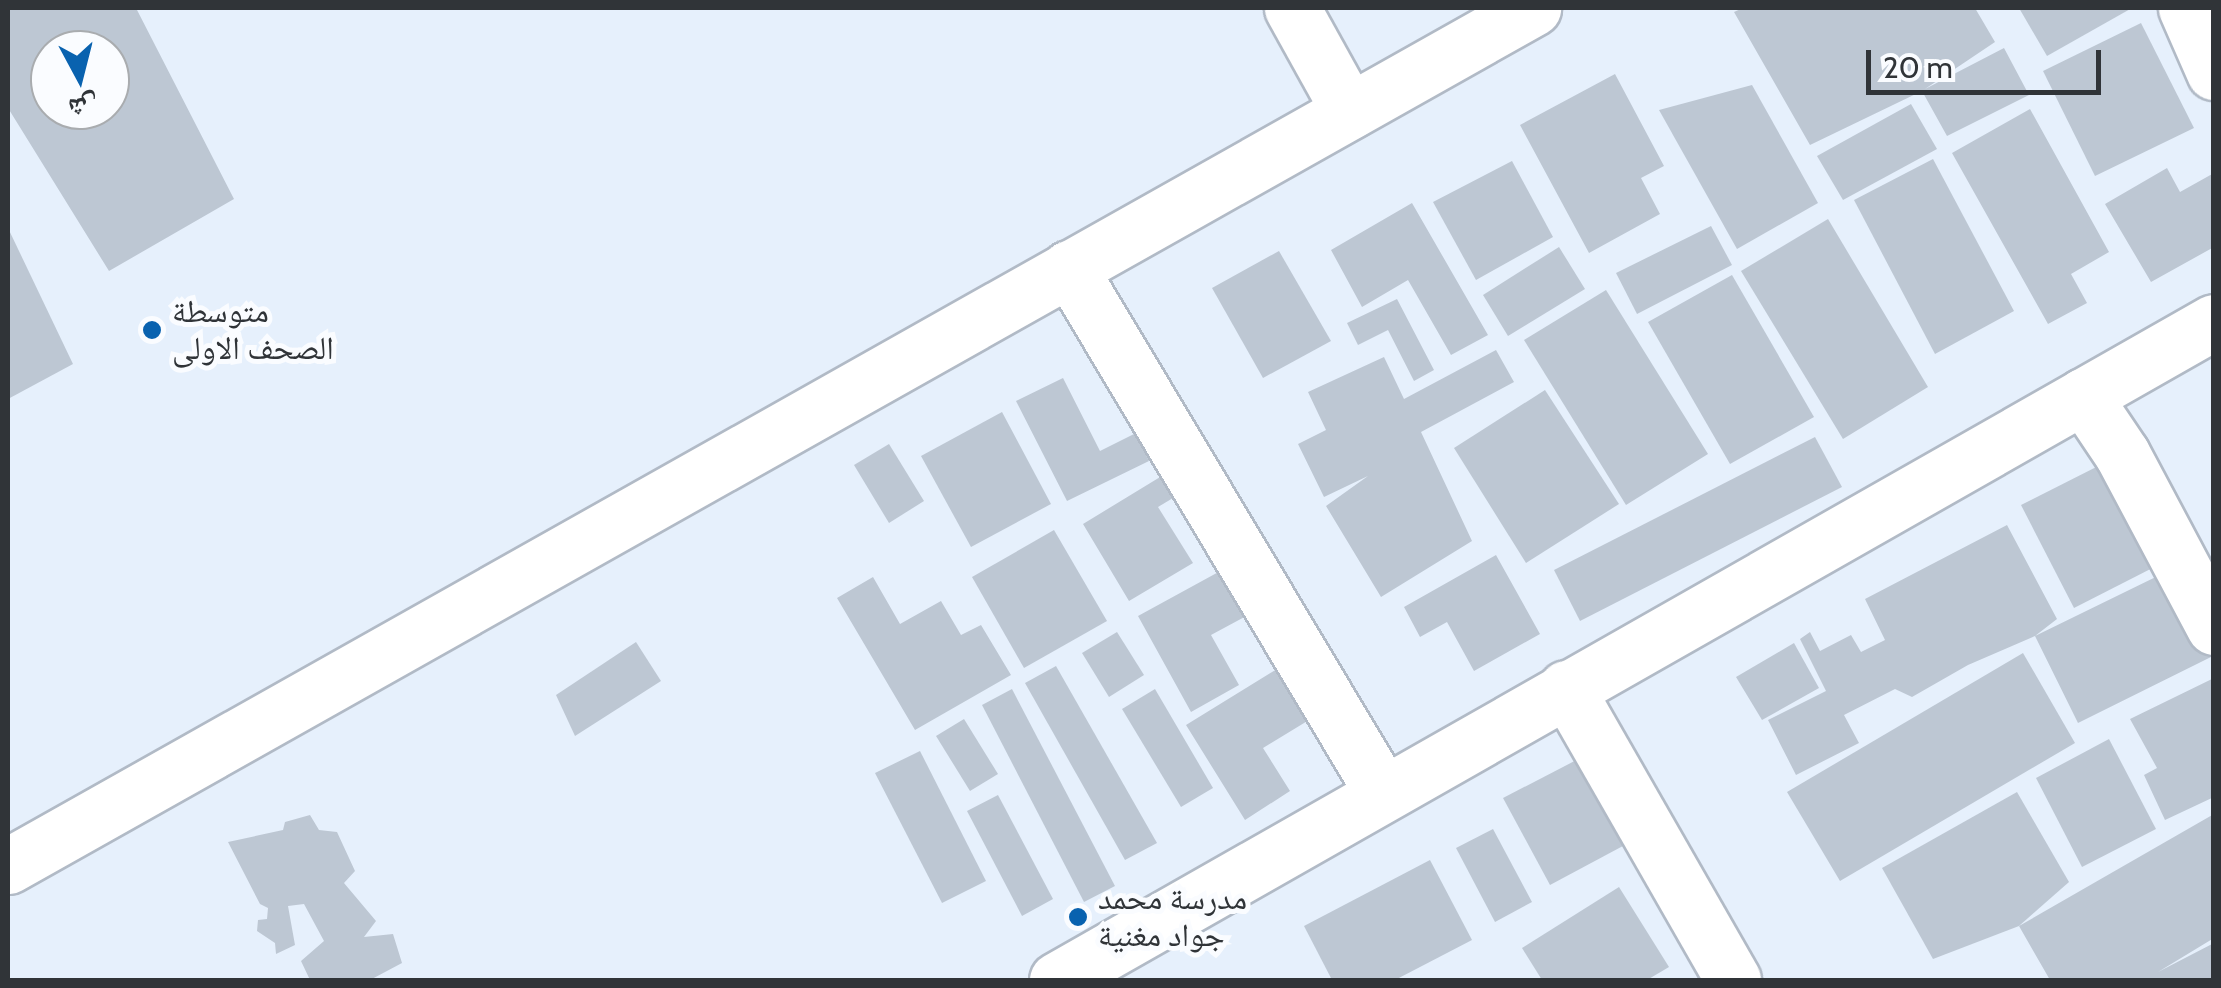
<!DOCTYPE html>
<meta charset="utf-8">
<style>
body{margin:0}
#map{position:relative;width:2221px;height:988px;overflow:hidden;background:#e6f0fc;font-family:Cabin,"Noto Naskh Arabic",sans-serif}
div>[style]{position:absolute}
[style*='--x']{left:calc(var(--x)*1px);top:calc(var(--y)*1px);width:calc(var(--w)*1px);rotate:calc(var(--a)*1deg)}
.building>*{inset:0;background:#bdc7d3}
.roads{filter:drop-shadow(2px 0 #b1bac6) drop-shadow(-2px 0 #b1bac6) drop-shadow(0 2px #b1bac6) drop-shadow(0 -2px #b1bac6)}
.minor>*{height:55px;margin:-27.5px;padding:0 27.5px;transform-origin:27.5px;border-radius:27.5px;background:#fff}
.dots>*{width:28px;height:28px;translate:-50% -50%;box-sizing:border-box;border:5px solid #fafcff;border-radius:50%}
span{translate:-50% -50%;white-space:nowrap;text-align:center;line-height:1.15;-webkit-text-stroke:10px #fafcff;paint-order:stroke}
.poi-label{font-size:32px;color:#303438}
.left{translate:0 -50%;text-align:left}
.frame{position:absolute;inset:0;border:10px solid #303438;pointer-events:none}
.north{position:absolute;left:30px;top:30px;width:100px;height:100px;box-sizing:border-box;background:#fafcff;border:2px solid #a9acaf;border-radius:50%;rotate:173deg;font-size:28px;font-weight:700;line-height:40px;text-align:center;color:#303438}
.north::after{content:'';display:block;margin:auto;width:35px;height:45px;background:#0962af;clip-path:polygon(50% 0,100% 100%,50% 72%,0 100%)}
.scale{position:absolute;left:1866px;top:50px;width:235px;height:45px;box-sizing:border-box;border:5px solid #303438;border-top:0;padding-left:12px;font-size:30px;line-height:35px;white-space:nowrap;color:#303438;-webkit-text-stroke:8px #fafcff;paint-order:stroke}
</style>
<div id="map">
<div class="building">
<div style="clip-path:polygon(evenodd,8px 8px,136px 8px,234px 199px,109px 271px,8px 108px,8px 8px,50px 50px,110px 50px,110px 110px,50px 110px,50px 50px)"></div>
<div style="clip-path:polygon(1743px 8px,1975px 8px,1995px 42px,1925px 89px,2004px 48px,2029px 95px,1947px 136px,1922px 91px,1810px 145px,1734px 12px)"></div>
<div style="clip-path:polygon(2019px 8px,2132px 8px,2047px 56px)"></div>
<div style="clip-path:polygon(2141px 23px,2194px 128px,2095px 176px,2043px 71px)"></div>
<div style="clip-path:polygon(1615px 74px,1664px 166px,1641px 178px,1660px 214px,1589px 253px,1520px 125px)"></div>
<div style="clip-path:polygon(1752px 85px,1818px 203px,1737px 249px,1659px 110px)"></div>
<div style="clip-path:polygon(1911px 104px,1937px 149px,1843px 200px,1817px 156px)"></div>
<div style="clip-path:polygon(2030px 109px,2109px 252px,2071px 274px,2087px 303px,2048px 324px,1952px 153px)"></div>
<div style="clip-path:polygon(1933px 159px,2014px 311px,1935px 354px,1854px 200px)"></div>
<div style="clip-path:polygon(1512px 161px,1553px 237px,1476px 280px,1433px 202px)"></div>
<div style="clip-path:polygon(2167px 168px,2180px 192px,2214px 173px,2214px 247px,2151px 282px,2105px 204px)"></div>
<div style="clip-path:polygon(1412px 203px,1488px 335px,1451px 355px,1408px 280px,1362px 307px,1331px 250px)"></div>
<div style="clip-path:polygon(1828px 219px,1928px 387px,1843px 439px,1741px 271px)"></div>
<div style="clip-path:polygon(1711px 226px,1732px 265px,1637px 314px,1616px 273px)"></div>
<div style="clip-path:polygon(8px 228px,73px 364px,8px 399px)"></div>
<div style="clip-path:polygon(1559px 247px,1585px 289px,1508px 336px,1483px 295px)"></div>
<div style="clip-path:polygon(1279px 251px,1331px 341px,1263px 378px,1212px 288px)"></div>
<div style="clip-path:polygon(1732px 275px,1814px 417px,1730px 464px,1648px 322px)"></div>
<div style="clip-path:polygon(1606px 290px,1708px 454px,1626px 505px,1524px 340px)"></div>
<div style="clip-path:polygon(1397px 299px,1434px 370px,1414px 381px,1388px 330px,1358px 345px,1347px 323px)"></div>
<div style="clip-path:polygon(1496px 350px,1514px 382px,1421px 432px,1472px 541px,1381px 597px,1326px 506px,1368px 476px,1324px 497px,1298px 444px,1326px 430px,1308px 392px,1384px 357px,1404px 399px)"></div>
<div style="clip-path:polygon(1063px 378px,1100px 451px,1136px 433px,1149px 461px,1067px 501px,1016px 401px)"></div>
<div style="clip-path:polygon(1545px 390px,1619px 504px,1526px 563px,1454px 448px)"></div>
<div style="clip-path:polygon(1002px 412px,1051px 504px,971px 547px,921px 456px)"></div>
<div style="clip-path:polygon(1815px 437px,1842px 487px,1580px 621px,1554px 570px)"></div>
<div style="clip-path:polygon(889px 444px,924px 501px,889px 523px,854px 465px)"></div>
<div style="clip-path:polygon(2122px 454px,2174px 557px,2074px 608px,2021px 505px)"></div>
<div style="clip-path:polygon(1170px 471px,1183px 492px,1158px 507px,1193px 563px,1129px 601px,1083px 524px)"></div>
<div style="clip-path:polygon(2007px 525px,2057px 619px,2035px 636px,2168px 571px,2211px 657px,2078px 723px,2035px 636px,1968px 665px,1912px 697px,1895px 689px,1844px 715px,1859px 743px,1796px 775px,1768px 720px,1826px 691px,1800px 639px,1810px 632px,1820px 651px,1851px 635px,1861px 652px,1885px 640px,1865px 599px)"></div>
<div style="clip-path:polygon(1054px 530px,1107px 621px,1024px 668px,972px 577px)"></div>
<div style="clip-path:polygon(1496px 555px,1540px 634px,1474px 671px,1447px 622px,1420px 637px,1404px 607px)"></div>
<div style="clip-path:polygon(1224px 569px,1250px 614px,1211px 635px,1239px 685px,1191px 712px,1138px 616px)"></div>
<div style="clip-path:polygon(873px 577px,900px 624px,941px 601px,961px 635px,981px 625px,1011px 675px,915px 730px,837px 598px)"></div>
<div style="clip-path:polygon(1117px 632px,1144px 675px,1109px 697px,1082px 653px)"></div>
<div style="clip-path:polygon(636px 642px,661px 681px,575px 736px,556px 695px)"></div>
<div style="clip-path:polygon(1794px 643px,1819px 688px,1762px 720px,1736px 677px)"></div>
<div style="clip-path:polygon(2023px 653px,2075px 743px,1840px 881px,1787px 792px)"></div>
<div style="clip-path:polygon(1056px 666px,1157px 843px,1125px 860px,1025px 683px)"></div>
<div style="clip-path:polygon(1277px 669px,1309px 720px,1263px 748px,1290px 791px,1245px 820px,1186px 725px)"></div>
<div style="clip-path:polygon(2214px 678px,2214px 797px,2165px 820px,2144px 775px,2157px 768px,2130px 719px)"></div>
<div style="clip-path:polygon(1012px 689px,1115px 886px,1084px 902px,982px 705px)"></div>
<div style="clip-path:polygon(1155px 689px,1213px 788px,1181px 807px,1122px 709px)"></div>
<div style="clip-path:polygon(964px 719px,998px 774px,970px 791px,936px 736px)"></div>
<div style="clip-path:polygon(2109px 739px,2156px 829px,2082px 867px,2036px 778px)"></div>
<div style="clip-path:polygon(920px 751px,986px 881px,942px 903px,875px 773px)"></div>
<div style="clip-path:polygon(1590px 753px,1636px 839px,1550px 885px,1503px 798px)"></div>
<div style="clip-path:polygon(2017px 792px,2069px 882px,2019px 926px,1933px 959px,1882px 868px)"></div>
<div style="clip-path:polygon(998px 795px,1053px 899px,1022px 916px,967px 811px)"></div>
<div style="clip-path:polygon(2214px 814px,2214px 938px,2158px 972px,2214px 943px,2214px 980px,2050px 980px,2019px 926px)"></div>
<div style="clip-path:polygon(310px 815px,319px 830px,337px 832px,355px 871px,344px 883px,376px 921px,364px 937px,393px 934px,402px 963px,370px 980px,310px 980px,301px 961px,324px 941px,304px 904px,288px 906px,295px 945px,276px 954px,275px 943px,257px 931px,258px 920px,267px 919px,268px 908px,260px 904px,228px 842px,283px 830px,285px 822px)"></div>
<div style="clip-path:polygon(1493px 829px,1532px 902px,1495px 922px,1456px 848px)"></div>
<div style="clip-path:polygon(1430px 860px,1472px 940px,1395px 980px,1332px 980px,1304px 926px)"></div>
<div style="clip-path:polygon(1619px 887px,1669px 967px,1647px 980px,1542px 980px,1522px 948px)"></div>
</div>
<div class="roads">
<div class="minor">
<div style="--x:1292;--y:8;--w:118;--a:61"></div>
<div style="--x:2186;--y:8;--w:70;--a:66.4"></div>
<div style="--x:1069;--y:268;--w:612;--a:59.12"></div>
<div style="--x:2083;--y:396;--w:70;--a:56.1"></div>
<div style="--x:2122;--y:454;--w:196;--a:62"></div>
<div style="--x:1566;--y:688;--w:336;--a:60.2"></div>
<div style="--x:8;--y:866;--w:1750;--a:-29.36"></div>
<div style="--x:1057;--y:980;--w:1331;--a:-29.63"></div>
</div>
</div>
<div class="dots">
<div style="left:152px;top:330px;background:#0962af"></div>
<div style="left:1078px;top:917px;background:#0962af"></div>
</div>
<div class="poi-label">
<span class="left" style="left:172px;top:330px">متوسطة<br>الصحف الاولى</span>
<span class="left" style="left:1098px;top:917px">مدرسة محمد<br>جواد مغنية</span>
</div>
<div class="frame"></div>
<div class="north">ش</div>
<div class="scale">20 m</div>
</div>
